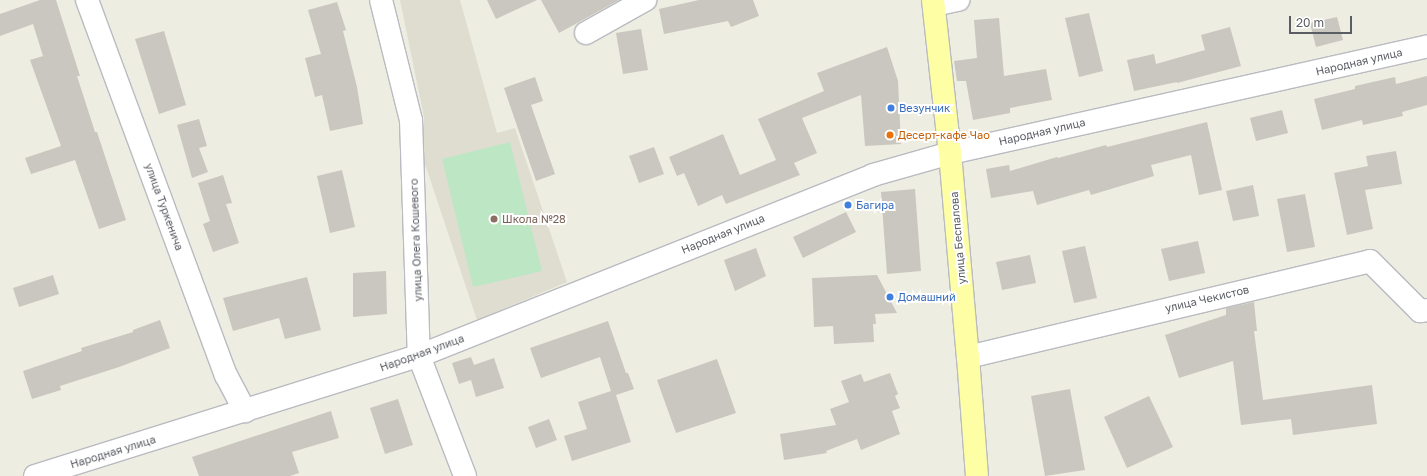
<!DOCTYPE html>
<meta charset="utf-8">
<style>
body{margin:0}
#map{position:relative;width:1427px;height:476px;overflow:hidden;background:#eeede2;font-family:"Golos Text",sans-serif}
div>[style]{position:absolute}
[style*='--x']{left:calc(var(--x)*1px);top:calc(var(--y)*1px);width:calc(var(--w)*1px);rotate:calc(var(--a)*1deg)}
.education>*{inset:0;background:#deddd0}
.green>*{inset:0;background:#bde7c4}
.building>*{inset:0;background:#c9c7bf}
.roads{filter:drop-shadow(1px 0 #b9bbc1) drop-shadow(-1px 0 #b9bbc1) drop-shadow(0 1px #b9bbc1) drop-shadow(0 -1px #b9bbc1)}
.minor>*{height:22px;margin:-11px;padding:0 11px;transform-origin:11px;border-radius:11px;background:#fff}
.major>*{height:22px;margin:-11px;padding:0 11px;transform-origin:11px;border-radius:11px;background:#feffa5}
.dots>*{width:11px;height:11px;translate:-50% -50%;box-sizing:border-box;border:2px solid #fff;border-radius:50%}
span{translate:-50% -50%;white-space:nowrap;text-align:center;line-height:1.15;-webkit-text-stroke:4px #fff;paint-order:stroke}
.street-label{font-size:11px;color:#5a5d63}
.shop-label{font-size:11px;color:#366cbe}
.left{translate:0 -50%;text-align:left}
.food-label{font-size:11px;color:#c56008}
.education-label{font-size:11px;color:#785e54}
.scale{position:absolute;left:1289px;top:16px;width:63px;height:18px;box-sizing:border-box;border:2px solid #5a5d63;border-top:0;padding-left:5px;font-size:12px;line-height:14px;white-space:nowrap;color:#5a5d63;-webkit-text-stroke:3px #fff;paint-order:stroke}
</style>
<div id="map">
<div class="education">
<div style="clip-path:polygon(400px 0,460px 0,497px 133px,515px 128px,567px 282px,477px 320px,422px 155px,424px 117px)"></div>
</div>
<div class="green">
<div style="clip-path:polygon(510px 142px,542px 271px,473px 287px,442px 159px)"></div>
</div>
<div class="building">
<div style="clip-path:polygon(40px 0,56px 0,80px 76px,77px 76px,95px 132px,97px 132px,126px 220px,99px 229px,75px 160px,31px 174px,25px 158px,61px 146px,30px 60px,43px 56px,33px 24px,0 36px,0 14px)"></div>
<div style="clip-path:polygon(487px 0,537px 0,496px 19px)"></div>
<div style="clip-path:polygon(541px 0,619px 0,559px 33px)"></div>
<div style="clip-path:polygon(699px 0,753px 0,759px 16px,731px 27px,728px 21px,664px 34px,659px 9px)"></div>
<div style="clip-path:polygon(337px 2px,346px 30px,343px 31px,357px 87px,363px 124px,330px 131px,322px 95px,315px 97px,305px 58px,321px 54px,308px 10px)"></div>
<div style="clip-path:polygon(1089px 13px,1103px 71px,1079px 77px,1065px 18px)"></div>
<div style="clip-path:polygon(1337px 17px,1343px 40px,1316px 47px,1310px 23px)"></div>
<div style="clip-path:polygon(999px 18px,1004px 76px,1046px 69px,1052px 100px,1010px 108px,1010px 113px,973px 120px,966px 81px,957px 81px,954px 61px,977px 58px,974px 20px)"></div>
<div style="clip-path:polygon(1230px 27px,1241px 66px,1177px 83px,1177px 82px,1134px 91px,1127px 60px,1154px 54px,1156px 64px,1205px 50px,1201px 35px)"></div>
<div style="clip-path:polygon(641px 29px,648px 70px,623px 74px,616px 33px)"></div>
<div style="clip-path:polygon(164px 31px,186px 105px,159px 114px,135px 39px)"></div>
<div style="clip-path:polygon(887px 47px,898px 81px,901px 144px,865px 146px,861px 95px,802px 118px,817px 153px,794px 163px,800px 175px,726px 204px,722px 195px,698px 206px,684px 173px,677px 176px,669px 157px,723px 134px,740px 175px,776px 160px,758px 119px,824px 91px,817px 73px)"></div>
<div style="clip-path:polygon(1427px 76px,1427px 105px,1402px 112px,1403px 116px,1363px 125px,1362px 120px,1322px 130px,1314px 99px,1355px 89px,1355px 86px,1395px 77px,1396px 84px)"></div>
<div style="clip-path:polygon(535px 77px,543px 101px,531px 105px,555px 174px,536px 181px,504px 88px)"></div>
<div style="clip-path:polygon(1282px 110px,1288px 133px,1256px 141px,1250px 118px)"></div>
<div style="clip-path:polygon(199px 119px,207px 146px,199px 148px,208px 172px,192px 178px,177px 125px)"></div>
<div style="clip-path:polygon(1207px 122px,1222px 190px,1199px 195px,1191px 155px,1151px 165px,1154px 176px,1091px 195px,1089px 190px,1037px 205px,1033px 191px,991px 198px,986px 169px,1009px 165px,1010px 171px,1057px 157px,1058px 158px,1106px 145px,1107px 147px)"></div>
<div style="clip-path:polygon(654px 147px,664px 174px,639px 183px,629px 156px)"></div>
<div style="clip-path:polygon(1396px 151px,1402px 184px,1365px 190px,1373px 229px,1347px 235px,1334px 173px,1368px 166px,1366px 156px)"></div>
<div style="clip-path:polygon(342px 170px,355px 227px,330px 233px,317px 176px)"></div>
<div style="clip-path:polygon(223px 175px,232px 203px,226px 204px,239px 243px,213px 252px,203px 224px,210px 221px,198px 183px)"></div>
<div style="clip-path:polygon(1253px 185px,1259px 216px,1233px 221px,1226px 191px)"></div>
<div style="clip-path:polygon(915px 189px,921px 271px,887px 274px,881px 192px)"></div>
<div style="clip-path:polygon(1305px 194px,1315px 247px,1287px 252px,1277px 199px)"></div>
<div style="clip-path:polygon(846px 212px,856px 232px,803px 258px,793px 237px)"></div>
<div style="clip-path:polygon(1198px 241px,1205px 273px,1169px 281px,1161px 249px)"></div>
<div style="clip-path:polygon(1085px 246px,1097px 298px,1074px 303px,1062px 251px)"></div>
<div style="clip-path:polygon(756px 248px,766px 276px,735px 291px,724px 260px)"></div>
<div style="clip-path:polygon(1030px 255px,1036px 283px,1002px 290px,996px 262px)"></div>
<div style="clip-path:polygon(386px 271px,387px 314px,353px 317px,353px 273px)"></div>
<div style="clip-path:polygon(53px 275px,59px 294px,19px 307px,13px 288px)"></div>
<div style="clip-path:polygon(877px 275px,897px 313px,875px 314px,876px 324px,873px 324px,874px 342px,834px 344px,833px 326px,814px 327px,812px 278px)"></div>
<div style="clip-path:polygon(307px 277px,321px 330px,285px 339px,279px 318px,233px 331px,223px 298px)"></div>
<div style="clip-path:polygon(1254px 302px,1257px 331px,1254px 331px,1263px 400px,1372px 385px,1377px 424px,1293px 435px,1291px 419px,1241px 425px,1233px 361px,1179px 378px,1165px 335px,1226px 315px,1226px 308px)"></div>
<div style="clip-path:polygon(160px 320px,170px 348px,119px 367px,60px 386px,61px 390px,32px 399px,23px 371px,82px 351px,81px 348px,133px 332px,133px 330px)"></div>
<div style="clip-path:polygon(608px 321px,626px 373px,628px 373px,634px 389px,616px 395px,631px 442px,572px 461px,564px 436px,587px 429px,578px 402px,611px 391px,600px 357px,541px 378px,530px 348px)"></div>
<div style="clip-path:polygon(471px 357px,474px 365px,494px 358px,504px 388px,476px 397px,471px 380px,459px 384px,452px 363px)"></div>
<div style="clip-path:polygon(717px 359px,736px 413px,676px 433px,657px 380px)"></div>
<div style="clip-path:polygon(890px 373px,898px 394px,895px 396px,900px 408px,892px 411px,900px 434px,861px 450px,857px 439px,826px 451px,827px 453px,784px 460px,780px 434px,836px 425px,830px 409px,849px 402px,841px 381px,861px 374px,864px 382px)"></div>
<div style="clip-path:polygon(1070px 389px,1085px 470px,1045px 476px,1031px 396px)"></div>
<div style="clip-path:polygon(1149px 396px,1173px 447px,1127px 468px,1104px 417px)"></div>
<div style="clip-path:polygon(398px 399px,413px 445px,385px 454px,370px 408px)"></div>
<div style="clip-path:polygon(331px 411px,339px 438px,292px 452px,299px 473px,290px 476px,199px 476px,192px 457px)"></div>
<div style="clip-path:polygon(549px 419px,557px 440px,536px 448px,528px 427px)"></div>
</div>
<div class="roads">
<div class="minor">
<div style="--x:87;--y:0;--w:400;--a:69.7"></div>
<div style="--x:226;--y:375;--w:41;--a:62.2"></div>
<div style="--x:381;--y:0;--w:124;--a:76"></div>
<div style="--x:411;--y:120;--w:236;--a:88.1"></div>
<div style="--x:419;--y:356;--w:129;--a:69"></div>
<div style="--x:934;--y:5;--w:25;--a:-12"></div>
<div style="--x:586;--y:33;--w:68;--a:-29.2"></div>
<div style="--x:968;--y:357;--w:413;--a:-13.4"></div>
<div style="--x:1370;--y:261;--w:71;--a:45"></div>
<div style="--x:1420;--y:311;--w:7;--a:-8"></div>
<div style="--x:35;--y:476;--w:402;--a:-17.4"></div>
<div style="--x:419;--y:356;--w:489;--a:-21.7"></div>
<div style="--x:873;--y:175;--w:80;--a:-15.9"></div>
<div style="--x:950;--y:153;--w:489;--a:-12.6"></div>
</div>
<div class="major">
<div style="--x:933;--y:0;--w:154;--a:83.7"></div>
<div style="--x:950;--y:153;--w:205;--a:85"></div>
<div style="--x:968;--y:357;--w:119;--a:85.7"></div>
</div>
</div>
<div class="dots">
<div style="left:891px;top:108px;background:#3f7fe0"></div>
<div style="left:890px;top:135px;background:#e8710a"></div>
<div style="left:848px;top:205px;background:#3f7fe0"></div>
<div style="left:494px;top:219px;background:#8d6e63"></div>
<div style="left:890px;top:297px;background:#3f7fe0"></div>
</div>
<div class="street-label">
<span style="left:1359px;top:62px;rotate:-13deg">Народная улица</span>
<span style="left:1042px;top:132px;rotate:-13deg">Народная улица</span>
<span style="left:164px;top:207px;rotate:70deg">улица Туркенича</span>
<span style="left:723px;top:234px;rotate:-22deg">Народная улица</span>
<span style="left:958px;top:238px;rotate:-95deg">улица Беспалова</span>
<span style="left:416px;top:240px;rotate:-92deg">улица Олега Кошевого</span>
<span style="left:1207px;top:299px;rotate:-13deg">улица Чекистов</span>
<span style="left:422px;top:353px;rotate:-20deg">Народная улица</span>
<span style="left:113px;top:452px;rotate:-17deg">Народная улица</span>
</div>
<div class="shop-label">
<span class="left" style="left:899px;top:108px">Везунчик</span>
<span class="left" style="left:856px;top:205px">Багира</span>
<span class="left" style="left:898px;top:297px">Домашний</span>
</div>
<div class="food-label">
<span class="left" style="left:898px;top:135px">Десерт-кафе Чао</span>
</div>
<div class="education-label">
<span class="left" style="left:502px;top:219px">Школа №28</span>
</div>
<div class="scale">20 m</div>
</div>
